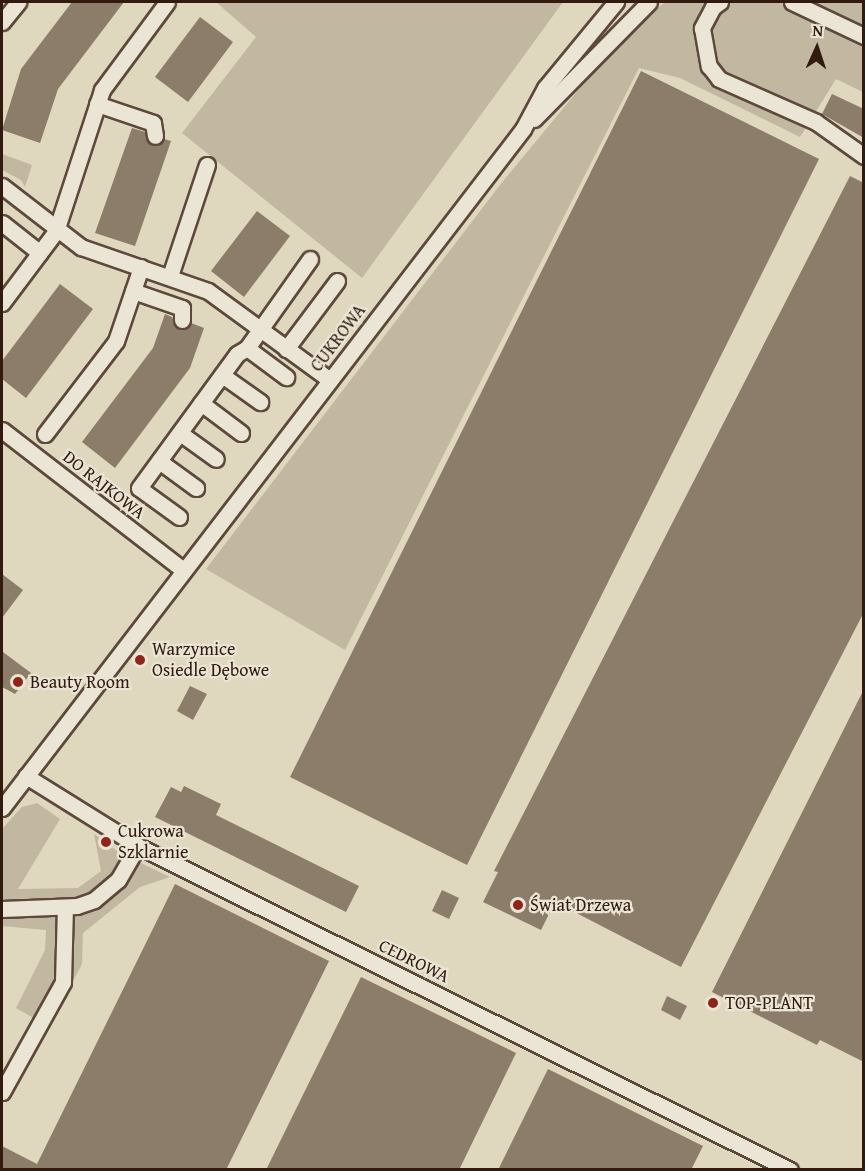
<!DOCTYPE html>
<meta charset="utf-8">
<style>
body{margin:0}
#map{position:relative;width:865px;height:1171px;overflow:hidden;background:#dfd7be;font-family:"Gentium Book Plus",serif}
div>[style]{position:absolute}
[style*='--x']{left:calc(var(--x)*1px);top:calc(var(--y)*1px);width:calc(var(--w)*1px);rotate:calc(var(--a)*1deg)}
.green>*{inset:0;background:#c2b7a0}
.building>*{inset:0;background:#8c7c6a}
.roads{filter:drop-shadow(2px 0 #5d493b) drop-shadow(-2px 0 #5d493b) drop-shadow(0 2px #5d493b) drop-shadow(0 -2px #5d493b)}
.minor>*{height:15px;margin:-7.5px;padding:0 7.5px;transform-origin:7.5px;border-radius:7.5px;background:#eae5d5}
.dots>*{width:16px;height:16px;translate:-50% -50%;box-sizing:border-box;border:3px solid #eae5d5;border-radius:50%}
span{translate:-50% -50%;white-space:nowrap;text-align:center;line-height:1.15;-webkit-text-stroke:4.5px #eae5d5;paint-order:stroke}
.street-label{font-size:18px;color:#321a0f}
.poi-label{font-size:18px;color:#321a0f}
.left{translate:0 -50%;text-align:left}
.frame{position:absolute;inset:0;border:3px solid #321a0f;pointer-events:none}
.north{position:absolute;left:787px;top:18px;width:60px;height:60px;-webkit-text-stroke:4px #eae5d5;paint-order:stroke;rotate:3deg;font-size:16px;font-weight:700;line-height:24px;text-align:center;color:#321a0f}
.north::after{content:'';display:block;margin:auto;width:21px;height:27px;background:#321a0f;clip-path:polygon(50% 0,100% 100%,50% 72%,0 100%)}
</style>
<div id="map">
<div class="green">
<div style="clip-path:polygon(216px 2px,563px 2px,362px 278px,182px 133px,256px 37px)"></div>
<div style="clip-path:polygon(665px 2px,863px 2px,863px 92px,836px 79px,800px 137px,680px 78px,639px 68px,345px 650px,206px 569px,500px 185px,608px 54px)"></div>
<div style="clip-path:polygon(2px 154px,32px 165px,25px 187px,21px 180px,2px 170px)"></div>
<div style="clip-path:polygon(37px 803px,60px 819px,18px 889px,78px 888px,101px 871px,94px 834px,120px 853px,170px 877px,140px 887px,83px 933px,82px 964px,49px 1027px,16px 1008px,45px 950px,46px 930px,2px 926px,2px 829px,22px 807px)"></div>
</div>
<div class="building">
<div style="clip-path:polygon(72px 2px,124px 2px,58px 89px,40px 143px,2px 130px,21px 69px)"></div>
<div style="clip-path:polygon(200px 17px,233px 42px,188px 102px,155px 77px)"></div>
<div style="clip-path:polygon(641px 71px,819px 159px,467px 865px,290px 777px)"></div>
<div style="clip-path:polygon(832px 94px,864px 109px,864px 138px,822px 114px)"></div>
<div style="clip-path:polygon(132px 128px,145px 132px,152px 145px,164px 139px,171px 141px,135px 246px,95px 233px)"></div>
<div style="clip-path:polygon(850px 176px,864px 183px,864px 612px,681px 967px,555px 902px,541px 930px,483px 902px,498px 872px,494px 871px)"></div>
<div style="clip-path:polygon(257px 211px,290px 236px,244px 297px,211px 271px)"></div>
<div style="clip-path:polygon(60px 284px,93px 309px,26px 398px,2px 379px,2px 361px)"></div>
<div style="clip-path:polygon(165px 314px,172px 317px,178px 329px,186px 329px,191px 323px,204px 328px,190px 368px,115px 468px,82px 442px,153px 348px)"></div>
<div style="clip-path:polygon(2px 574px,23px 590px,2px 618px)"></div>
<div style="clip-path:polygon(3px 652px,31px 673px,15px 694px,2px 687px)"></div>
<div style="clip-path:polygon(190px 686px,207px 694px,193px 720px,177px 711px)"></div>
<div style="clip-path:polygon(864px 689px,864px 1062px,820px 1040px,817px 1045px,712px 992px)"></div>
<div style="clip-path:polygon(184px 786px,221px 804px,216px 815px,359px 886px,346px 912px,155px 817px,171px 787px,181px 792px)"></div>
<div style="clip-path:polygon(175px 884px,329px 961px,226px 1170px,2px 1170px,2px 1146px,37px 1164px)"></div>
<div style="clip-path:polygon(442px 890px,459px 898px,449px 919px,432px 911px)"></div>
<div style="clip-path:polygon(361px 977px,516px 1053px,459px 1170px,266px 1170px)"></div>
<div style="clip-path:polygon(667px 996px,687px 1006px,680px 1020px,661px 1010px)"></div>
<div style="clip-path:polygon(548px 1069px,703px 1146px,691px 1170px,498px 1170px)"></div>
</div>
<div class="roads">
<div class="minor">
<div style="--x:720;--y:2;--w:9;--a:144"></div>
<div style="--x:713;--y:7;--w:24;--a:118"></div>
<div style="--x:702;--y:28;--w:39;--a:80"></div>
<div style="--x:709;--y:66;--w:16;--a:52"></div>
<div style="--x:719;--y:79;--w:106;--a:23.9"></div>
<div style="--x:816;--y:122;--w:59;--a:35.3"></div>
<div style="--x:792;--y:2;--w:80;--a:25.3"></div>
<div style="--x:2;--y:22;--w:26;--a:-51"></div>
<div style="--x:97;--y:104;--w:59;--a:18.7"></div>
<div style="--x:153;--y:123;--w:13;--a:81"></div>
<div style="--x:534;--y:119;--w:164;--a:-45.5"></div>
<div style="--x:2;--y:186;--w:100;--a:37.7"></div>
<div style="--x:81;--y:247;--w:134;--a:19.1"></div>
<div style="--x:208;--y:291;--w:151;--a:36.1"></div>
<div style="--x:2;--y:223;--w:48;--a:38.3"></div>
<div style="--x:170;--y:276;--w:117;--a:-71.6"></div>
<div style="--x:133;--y:291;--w:52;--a:19.1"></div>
<div style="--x:182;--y:308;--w:12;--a:90"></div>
<div style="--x:2;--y:303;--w:90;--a:-53.1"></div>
<div style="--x:56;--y:231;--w:148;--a:-71.9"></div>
<div style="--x:102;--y:90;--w:109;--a:-53.5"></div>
<div style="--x:247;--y:348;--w:49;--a:36.6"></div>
<div style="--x:286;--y:349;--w:85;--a:-53.1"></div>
<div style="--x:222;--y:375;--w:47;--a:35.4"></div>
<div style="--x:201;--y:403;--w:50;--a:36.9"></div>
<div style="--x:2;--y:430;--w:229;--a:37.7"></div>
<div style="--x:180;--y:433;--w:44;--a:35.8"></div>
<div style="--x:45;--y:434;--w:117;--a:-52.6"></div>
<div style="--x:116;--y:341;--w:78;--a:-71.3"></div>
<div style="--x:159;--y:461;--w:46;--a:36.1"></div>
<div style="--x:179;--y:517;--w:49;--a:-144.1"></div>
<div style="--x:139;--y:488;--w:166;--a:-53.8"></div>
<div style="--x:237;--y:354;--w:12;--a:-31"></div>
<div style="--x:247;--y:348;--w:109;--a:-54.7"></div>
<div style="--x:26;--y:776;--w:132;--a:32"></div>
<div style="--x:138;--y:846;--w:728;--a:26.42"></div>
<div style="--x:2;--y:808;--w:856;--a:-52.5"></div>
<div style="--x:523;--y:129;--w:47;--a:-61.8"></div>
<div style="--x:545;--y:88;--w:112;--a:-50.5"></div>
<div style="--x:2;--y:909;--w:75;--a:-2.3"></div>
<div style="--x:77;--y:906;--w:18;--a:-19"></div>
<div style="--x:94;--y:900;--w:31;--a:-40"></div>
<div style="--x:118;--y:880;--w:39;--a:-60"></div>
<div style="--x:2;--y:1092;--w:126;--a:-61"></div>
<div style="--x:63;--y:982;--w:75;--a:-88.5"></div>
</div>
</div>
<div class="dots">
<div style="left:140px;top:660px;background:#8f2418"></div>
<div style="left:18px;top:682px;background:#8f2418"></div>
<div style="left:106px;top:842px;background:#8f2418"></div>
<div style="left:518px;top:905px;background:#8f2418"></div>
<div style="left:713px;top:1003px;background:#8f2418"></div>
</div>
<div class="street-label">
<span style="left:338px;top:338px;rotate:-53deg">CUKROWA</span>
<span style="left:104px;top:485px;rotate:38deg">DO RAJKOWA</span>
<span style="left:414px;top:961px;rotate:26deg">CEDROWA</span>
</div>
<div class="poi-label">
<span class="left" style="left:152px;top:660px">Warzymice<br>Osiedle Dębowe</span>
<span class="left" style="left:30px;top:682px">Beauty Room</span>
<span class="left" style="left:118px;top:842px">Cukrowa<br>Szklarnie</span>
<span class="left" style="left:530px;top:905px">Świat Drzewa</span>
<span class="left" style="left:725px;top:1003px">TOP-PLANT</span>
</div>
<div class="frame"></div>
<div class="north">N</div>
</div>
